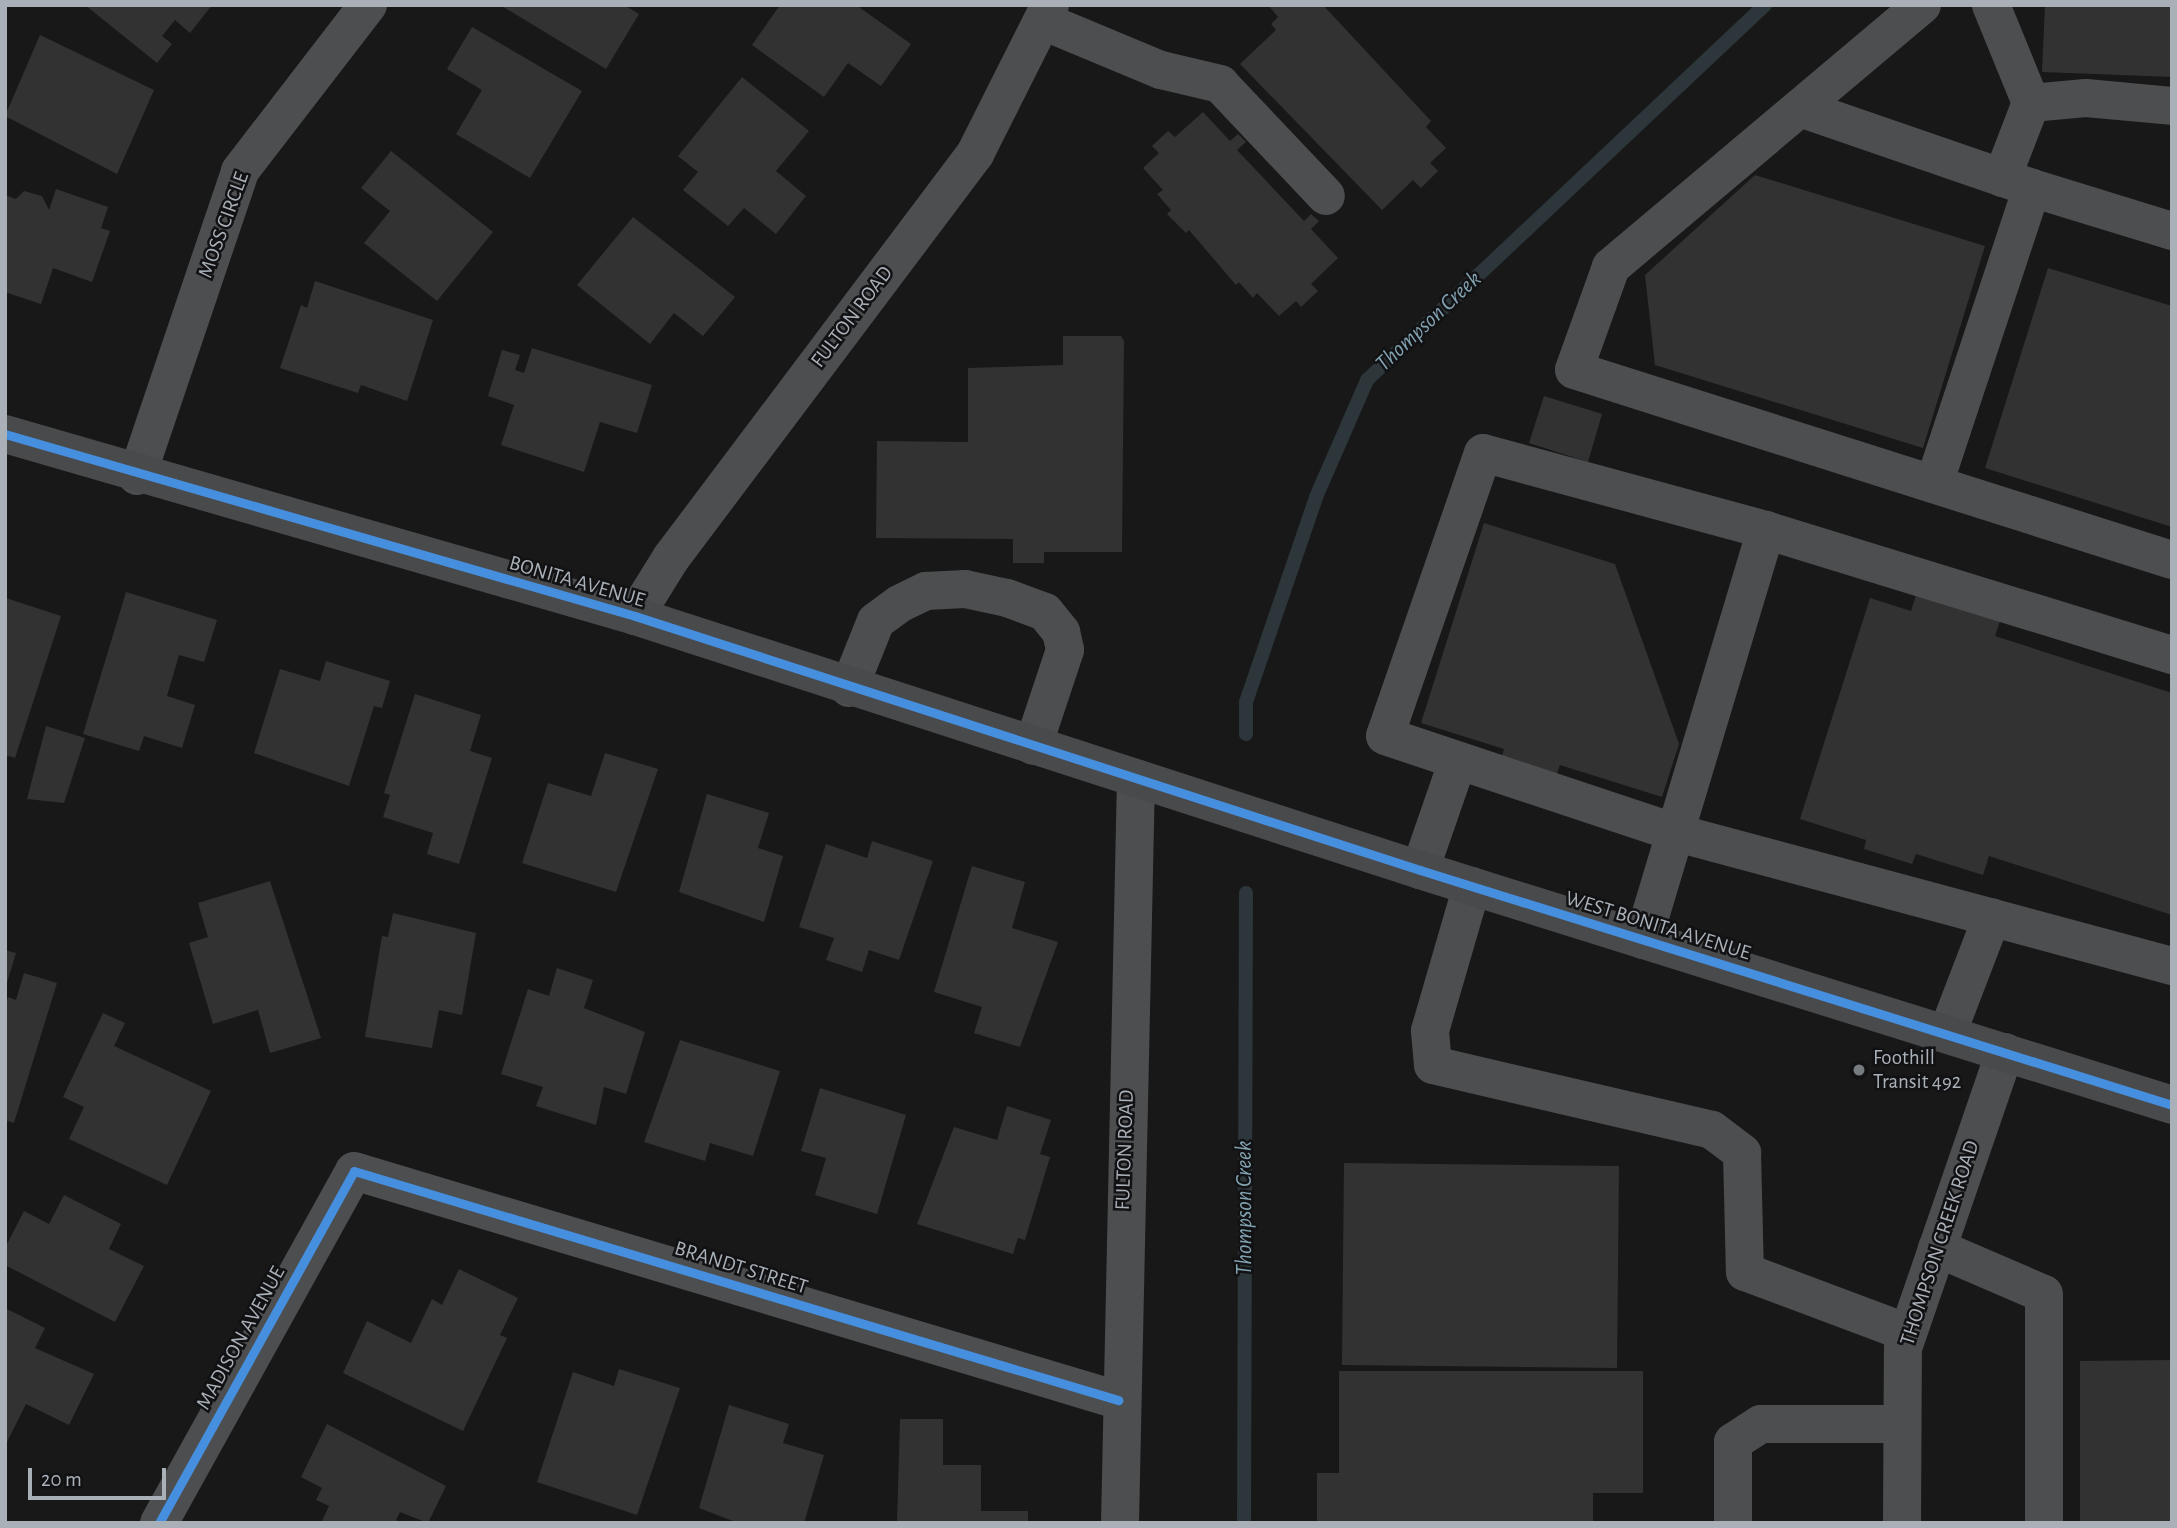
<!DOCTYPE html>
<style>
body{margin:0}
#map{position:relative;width:2177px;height:1528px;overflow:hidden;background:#181818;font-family:"Alegreya Sans",sans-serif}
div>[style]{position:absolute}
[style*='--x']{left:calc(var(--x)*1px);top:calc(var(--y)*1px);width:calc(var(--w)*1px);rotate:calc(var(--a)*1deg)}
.stream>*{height:14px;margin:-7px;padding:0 7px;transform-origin:7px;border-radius:7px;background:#2d373b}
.building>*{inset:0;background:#323233}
.minor>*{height:38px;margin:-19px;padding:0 19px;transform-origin:19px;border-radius:19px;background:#4c4e50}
.major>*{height:38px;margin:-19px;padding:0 19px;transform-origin:19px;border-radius:19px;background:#494a4c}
.cycleway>*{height:9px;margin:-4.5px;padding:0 4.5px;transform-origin:4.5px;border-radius:4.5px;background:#468fdf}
.dots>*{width:19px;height:19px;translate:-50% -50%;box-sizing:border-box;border:4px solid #121214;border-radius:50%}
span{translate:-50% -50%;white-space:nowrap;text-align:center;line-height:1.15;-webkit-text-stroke:5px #121214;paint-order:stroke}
.street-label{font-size:21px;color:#a9b0b8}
.poi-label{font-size:21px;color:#a9b0b8}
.left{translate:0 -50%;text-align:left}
.water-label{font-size:23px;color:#82a3b1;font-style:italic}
.frame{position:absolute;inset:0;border:7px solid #a9b0b8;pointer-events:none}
.scale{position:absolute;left:28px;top:1468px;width:138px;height:32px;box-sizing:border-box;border:4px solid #a9b0b8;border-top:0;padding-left:9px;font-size:21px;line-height:24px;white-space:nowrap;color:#a9b0b8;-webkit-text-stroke:5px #121214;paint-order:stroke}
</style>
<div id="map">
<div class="stream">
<div style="--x:1246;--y:734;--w:32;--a:-90"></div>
<div style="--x:1246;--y:702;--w:217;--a:-71.1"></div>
<div style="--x:1316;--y:497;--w:128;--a:-66.4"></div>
<div style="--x:1367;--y:380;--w:547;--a:-43.3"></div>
<div style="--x:1244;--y:1523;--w:630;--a:-89.82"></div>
</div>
<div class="building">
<div style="clip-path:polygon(85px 5px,212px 5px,190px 33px,175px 20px,162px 36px,172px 44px,157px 63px)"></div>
<div style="clip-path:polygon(500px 5px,624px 5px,639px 14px,606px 69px)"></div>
<div style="clip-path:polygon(780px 5px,856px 5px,911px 44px,881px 86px,848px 63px,824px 97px,752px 45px)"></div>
<div style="clip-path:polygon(1268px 5px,1323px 5px,1431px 121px,1426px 127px,1446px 148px,1430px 163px,1438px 171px,1421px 188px,1413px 180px,1382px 210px,1240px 64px,1276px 30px,1271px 24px,1278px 17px)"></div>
<div style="clip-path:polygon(2045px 5px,2172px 5px,2172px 77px,2042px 72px)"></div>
<div style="clip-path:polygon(472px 27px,582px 91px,530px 178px,456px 134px,482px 90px,447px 69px)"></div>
<div style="clip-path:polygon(40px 35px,154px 90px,117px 174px,5px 116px)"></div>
<div style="clip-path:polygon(742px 77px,809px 131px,776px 171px,806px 196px,776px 234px,744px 208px,728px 226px,683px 190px,698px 172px,678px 156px)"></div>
<div style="clip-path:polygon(1203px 112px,1230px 141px,1238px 134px,1246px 142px,1237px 150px,1304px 221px,1311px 214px,1319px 221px,1311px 229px,1338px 258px,1311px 284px,1318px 291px,1301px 307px,1296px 301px,1279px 316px,1257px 293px,1253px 298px,1239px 282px,1236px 285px,1189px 230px,1186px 233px,1167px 214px,1171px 210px,1157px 194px,1163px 190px,1143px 168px,1159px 153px,1152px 146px,1168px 131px,1175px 137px)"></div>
<div style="clip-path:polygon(391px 151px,493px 232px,437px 301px,364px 243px,390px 211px,361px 188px)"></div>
<div style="clip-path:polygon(1755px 175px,1985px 246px,1923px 448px,1655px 365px,1645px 275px)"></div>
<div style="clip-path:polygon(56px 189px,108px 207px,101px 228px,110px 231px,92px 282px,53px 268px,41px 304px,5px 292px,5px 195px,16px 199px,24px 191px,42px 196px,49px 210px)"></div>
<div style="clip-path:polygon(633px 217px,735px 297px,703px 336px,674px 313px,650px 344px,577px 285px)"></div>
<div style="clip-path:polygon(2048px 268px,2172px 306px,2172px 527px,1985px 468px)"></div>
<div style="clip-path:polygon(315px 281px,433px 320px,407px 401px,361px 385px,358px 393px,280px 368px,301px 305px,307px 308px)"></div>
<div style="clip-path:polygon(1063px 336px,1121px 336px,1124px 341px,1122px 552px,1044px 552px,1044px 563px,1013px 563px,1013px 539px,876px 538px,877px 441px,968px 442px,968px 368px,1063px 365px)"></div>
<div style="clip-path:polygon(532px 348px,652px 385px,637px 433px,600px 422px,584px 472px,501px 445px,514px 405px,488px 396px,502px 350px,520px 355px,515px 370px,524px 373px)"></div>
<div style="clip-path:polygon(1544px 396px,1602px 414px,1588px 462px,1529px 443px)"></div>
<div style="clip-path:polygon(1484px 523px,1615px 564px,1679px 744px,1662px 797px,1560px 765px,1556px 776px,1501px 759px,1504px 749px,1421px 723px)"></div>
<div style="clip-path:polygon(1918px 589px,2002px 615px,1995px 636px,2172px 693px,2172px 915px,1989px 856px,1983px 875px,1916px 854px,1912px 864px,1864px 849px,1866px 840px,1800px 819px,1870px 598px,1911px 611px)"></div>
<div style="clip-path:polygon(126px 592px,217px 620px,204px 662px,179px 655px,167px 696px,195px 705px,182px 748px,144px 736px,139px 751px,83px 734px)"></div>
<div style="clip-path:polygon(6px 598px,61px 616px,15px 758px,5px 755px)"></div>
<div style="clip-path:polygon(326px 661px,390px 681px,382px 708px,374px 706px,349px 786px,254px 753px,280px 669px,320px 681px)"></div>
<div style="clip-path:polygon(415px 694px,481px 715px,470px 751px,492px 758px,459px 864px,427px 854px,433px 833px,383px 817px,390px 795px,384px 793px)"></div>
<div style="clip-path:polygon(46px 726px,85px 738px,64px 803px,27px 799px)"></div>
<div style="clip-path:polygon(605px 753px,658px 769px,616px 892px,522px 863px,548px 783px,591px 796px)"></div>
<div style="clip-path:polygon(707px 794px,769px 813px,758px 848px,783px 856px,764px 922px,679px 892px)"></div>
<div style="clip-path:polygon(872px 841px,933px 861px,899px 960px,869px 950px,862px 972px,826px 960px,834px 938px,799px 927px,826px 844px,867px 858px)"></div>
<div style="clip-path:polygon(972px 866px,1025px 882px,1012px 928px,1058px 942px,1020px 1047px,974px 1033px,982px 1007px,934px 992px)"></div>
<div style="clip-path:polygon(270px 881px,321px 1038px,270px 1053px,258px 1010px,213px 1024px,189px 943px,208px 937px,198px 903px)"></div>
<div style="clip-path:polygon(393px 913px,476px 933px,462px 1015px,439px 1010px,432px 1048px,365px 1037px,382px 936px,388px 937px)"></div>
<div style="clip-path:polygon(5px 950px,16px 953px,6px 986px,5px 986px)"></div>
<div style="clip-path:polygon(557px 968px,593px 980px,584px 1008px,645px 1032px,626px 1094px,604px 1087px,596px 1125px,536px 1106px,543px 1087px,501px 1074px,528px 989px,549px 996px)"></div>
<div style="clip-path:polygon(24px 973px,57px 983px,14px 1123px,5px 1120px,5px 1008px,8px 997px,16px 1000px)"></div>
<div style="clip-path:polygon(103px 1013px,125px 1023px,114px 1046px,211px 1091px,167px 1185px,69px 1139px,84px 1107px,63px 1097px)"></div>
<div style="clip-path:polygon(680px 1040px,780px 1071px,753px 1156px,710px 1143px,705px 1161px,644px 1142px)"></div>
<div style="clip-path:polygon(820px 1088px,906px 1115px,877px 1214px,815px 1195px,826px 1158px,801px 1151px)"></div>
<div style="clip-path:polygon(1007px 1106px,1051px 1120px,1040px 1154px,1050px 1157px,1025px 1240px,1018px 1238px,1013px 1254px,917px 1224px,954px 1127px,997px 1140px)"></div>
<div style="clip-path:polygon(1344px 1163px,1619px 1166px,1617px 1368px,1342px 1365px)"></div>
<div style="clip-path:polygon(64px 1195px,121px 1224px,109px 1249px,144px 1266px,115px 1322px,5px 1265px,5px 1248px,24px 1211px,49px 1224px)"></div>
<div style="clip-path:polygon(459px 1269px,518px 1298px,500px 1335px,507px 1338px,463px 1431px,343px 1373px,367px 1321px,411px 1343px,432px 1299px,442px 1305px)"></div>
<div style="clip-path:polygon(5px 1308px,45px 1328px,35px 1348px,94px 1374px,69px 1425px,26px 1404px,5px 1446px)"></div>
<div style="clip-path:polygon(2172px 1360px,2172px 1523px,2080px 1523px,2080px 1361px)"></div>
<div style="clip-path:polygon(619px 1369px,680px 1388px,637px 1515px,537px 1482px,573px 1372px,614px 1386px)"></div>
<div style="clip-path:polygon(1339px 1371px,1643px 1371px,1643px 1493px,1593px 1493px,1593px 1523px,1317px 1523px,1317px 1473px,1339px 1473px)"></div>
<div style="clip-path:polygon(729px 1405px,789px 1424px,783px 1443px,824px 1455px,804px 1523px,738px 1523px,699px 1508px)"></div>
<div style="clip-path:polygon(900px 1419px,943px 1419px,943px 1465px,981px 1465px,981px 1511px,1028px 1511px,1028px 1523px,897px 1523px)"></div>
<div style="clip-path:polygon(327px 1424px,446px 1486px,428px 1523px,400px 1512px,396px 1520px,400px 1523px,321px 1523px,329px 1506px,316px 1500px,322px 1488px,301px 1477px)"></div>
</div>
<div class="minor">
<div style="--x:1922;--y:5;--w:407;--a:139.9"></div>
<div style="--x:1611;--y:267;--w:109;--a:109.8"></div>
<div style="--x:1574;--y:370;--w:627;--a:17.63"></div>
<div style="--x:1991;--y:5;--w:106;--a:67.8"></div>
<div style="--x:1043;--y:21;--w:128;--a:22.6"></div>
<div style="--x:1161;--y:70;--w:61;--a:13.3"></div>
<div style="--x:1220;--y:84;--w:154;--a:46.6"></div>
<div style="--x:1800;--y:108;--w:245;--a:19"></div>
<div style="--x:2002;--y:178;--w:80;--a:-68.9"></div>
<div style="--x:2031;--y:103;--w:55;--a:-5.2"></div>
<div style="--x:2086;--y:98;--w:86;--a:5.3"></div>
<div style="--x:137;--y:476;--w:322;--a:-71.3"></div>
<div style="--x:240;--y:171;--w:210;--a:-52.4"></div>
<div style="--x:1934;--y:484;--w:312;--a:-71.7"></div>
<div style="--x:2032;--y:188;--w:146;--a:17.1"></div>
<div style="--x:635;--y:616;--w:68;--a:-58.2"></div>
<div style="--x:671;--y:558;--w:506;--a:-53.04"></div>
<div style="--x:975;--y:154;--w:167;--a:-63.3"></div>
<div style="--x:2172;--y:655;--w:425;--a:-162.9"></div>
<div style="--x:1766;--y:530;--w:293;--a:-164.8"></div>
<div style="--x:1483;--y:453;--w:299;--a:109.1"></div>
<div style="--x:1385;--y:736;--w:308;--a:18.4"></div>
<div style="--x:1677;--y:833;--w:513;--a:15.04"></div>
<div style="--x:849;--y:688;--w:72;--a:-68.1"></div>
<div style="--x:876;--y:621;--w:29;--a:-36"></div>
<div style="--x:899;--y:604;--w:30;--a:-26"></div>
<div style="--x:926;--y:591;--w:39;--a:-3"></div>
<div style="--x:965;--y:589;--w:43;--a:12.1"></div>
<div style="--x:1007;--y:598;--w:40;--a:20.2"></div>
<div style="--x:1045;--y:612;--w:26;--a:51"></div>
<div style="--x:1061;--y:632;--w:18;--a:77"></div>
<div style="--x:1065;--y:650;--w:101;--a:108.4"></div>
<div style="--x:1420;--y:870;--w:113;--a:-70.9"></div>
<div style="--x:1472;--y:886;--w:151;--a:106.2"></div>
<div style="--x:1430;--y:1031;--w:34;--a:85"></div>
<div style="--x:1433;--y:1065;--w:286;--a:13.1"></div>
<div style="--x:1712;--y:1130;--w:38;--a:37"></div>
<div style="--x:1742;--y:1153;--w:119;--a:88.6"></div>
<div style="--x:1745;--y:1272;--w:174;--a:20.5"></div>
<div style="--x:1643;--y:940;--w:428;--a:-73.3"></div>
<div style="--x:1947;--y:1034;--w:125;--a:-69"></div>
<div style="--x:1937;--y:1248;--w:116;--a:23.3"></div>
<div style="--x:2044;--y:1294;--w:229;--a:90"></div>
<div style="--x:159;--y:1523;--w:402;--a:-61"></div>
<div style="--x:354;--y:1171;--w:798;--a:16.69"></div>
<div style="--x:1120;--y:1523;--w:745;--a:-88.77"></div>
<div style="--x:1733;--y:1523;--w:81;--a:-90"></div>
<div style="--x:1733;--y:1442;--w:33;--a:-33"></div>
<div style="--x:1761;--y:1424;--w:141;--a:0"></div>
<div style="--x:1902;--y:1523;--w:175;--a:-89.7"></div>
<div style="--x:1903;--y:1348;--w:313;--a:-71"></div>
</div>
<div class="major">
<div style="--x:5;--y:434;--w:656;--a:16.11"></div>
<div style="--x:635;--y:616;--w:825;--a:17.93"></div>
<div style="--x:1420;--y:870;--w:788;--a:17.35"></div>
</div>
<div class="cycleway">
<div style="--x:5;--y:434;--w:656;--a:16.11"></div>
<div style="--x:635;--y:616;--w:825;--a:17.93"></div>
<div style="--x:1420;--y:870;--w:788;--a:17.35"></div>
<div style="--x:159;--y:1523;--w:402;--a:-61"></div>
<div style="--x:354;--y:1171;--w:798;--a:16.69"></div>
</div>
<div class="dots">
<div style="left:1859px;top:1070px;background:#767b80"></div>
</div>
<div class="street-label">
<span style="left:224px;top:225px;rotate:-70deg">MOSS CIRCLE</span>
<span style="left:852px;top:317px;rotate:-53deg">FULTON ROAD</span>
<span style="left:577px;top:582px;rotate:16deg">BONITA AVENUE</span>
<span style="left:1658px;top:926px;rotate:17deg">WEST BONITA AVENUE</span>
<span style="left:1125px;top:1150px;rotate:-88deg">FULTON ROAD</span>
<span style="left:1940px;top:1243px;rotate:-72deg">THOMPSON CREEK ROAD</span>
<span style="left:741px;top:1268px;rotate:17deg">BRANDT STREET</span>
<span style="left:241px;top:1338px;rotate:-61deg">MADISON AVENUE</span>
</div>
<div class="poi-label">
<span class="left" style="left:1873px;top:1070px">Foothill<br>Transit 492</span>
</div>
<div class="water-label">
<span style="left:1429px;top:322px;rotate:-43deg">Thompson Creek</span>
<span style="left:1245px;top:1208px;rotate:-90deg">Thompson Creek</span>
</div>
<div class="frame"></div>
<div class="scale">20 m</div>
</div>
